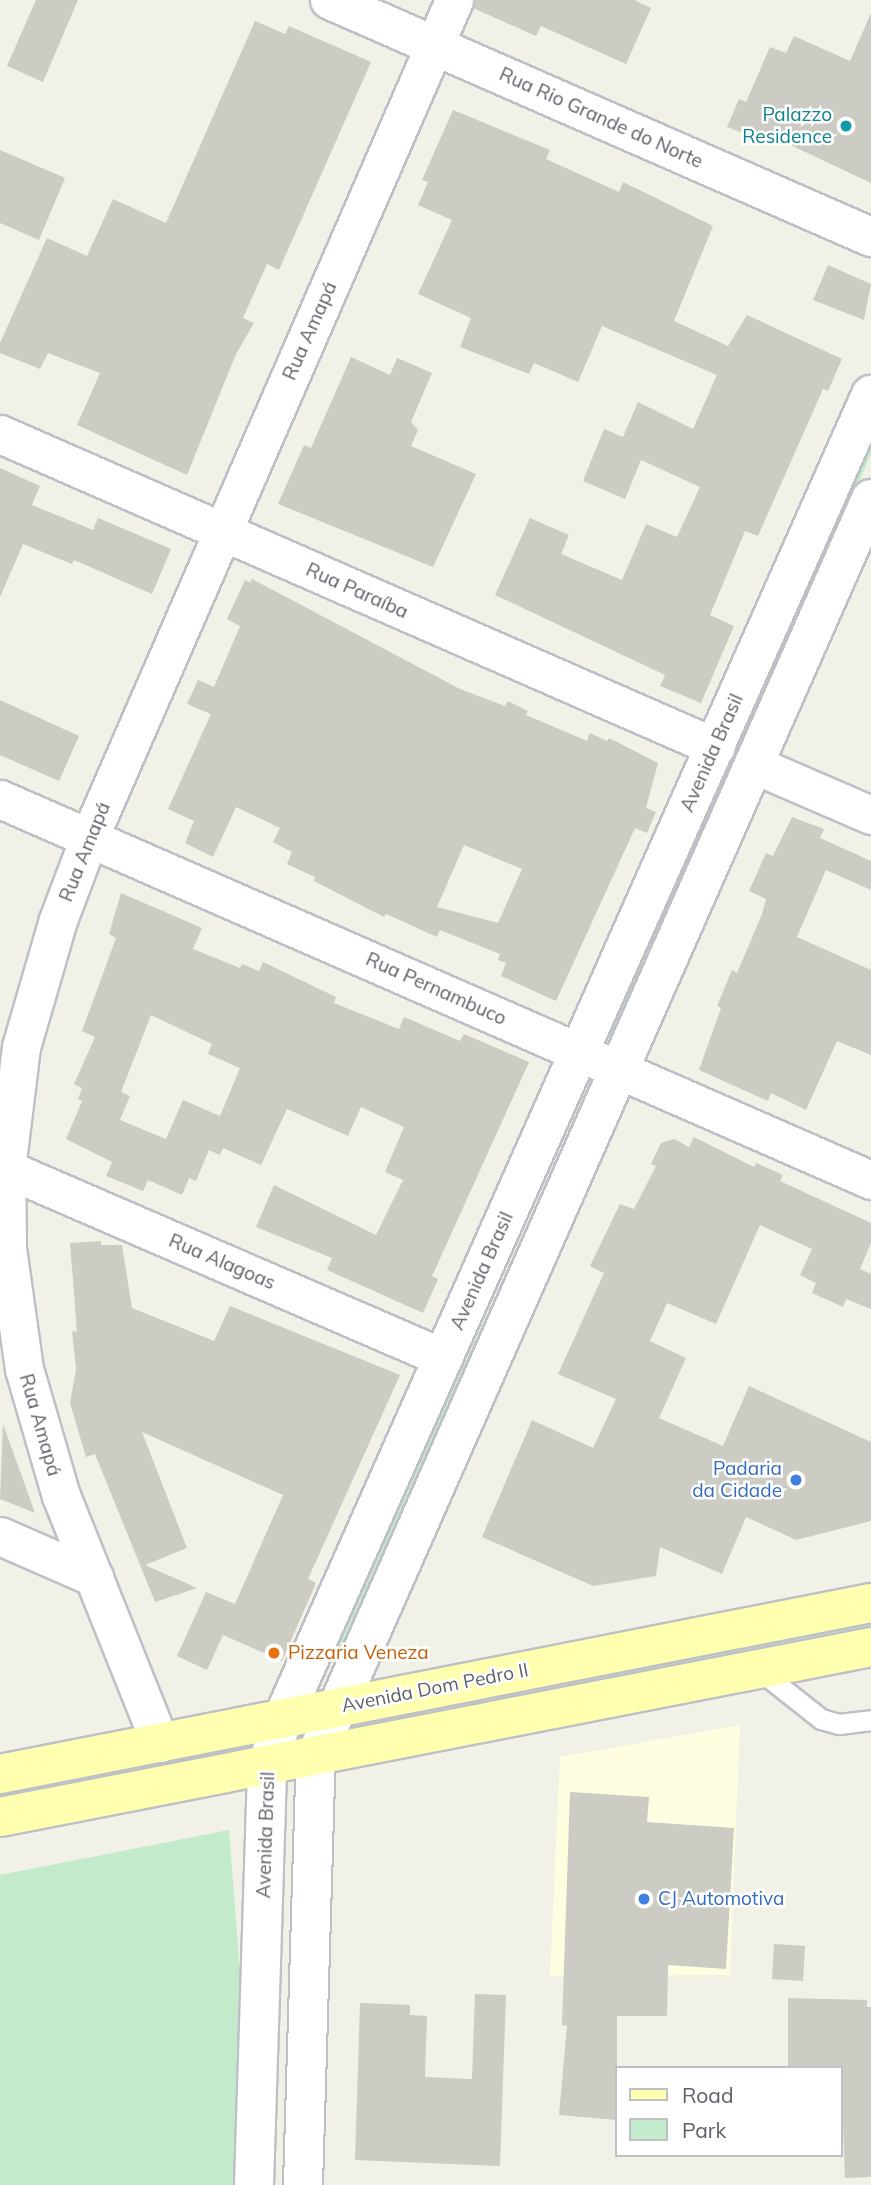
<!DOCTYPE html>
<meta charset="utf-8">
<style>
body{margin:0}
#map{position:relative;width:871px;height:2185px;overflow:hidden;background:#f1f1e7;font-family:Mulish,sans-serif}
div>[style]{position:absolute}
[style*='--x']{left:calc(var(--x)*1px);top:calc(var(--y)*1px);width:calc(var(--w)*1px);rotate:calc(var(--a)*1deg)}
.commercial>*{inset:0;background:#fffddf}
.green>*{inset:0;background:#c3eaca}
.building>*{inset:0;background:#cccbc4}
.roads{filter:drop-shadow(2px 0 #bfc0c6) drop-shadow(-2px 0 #bfc0c6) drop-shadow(0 2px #bfc0c6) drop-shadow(0 -2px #bfc0c6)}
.lane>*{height:19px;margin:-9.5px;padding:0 9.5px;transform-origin:9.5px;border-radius:9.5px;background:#fff}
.street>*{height:37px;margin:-18.5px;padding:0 18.5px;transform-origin:18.5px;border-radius:18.5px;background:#fff}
.secondary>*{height:38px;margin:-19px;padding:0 19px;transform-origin:19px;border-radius:19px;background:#fff}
.primary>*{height:38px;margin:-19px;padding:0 19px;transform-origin:19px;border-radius:19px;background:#feffaf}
.dots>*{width:19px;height:19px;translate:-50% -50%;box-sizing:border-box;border:4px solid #fff;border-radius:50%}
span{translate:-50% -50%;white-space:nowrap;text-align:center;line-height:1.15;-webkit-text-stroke:5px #fff;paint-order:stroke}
.culture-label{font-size:19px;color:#0d838f}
.right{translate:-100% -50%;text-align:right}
.street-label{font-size:19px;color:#5e6168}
.shop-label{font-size:19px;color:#366cbe}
.left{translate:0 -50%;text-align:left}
.food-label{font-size:19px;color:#c56008}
.legend{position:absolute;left:615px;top:2066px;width:228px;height:91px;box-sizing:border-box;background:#fff;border:2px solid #bfc0c3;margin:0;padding:9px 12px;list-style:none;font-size:21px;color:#5e6168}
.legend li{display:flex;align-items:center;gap:14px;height:35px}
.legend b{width:35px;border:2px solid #bfc0c3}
</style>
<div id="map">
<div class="commercial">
<div style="clip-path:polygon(740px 1725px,730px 1975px,550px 1976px,560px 1757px)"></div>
</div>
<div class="green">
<div style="clip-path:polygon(871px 418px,871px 454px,619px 1037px,613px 1039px,606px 1031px)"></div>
<div style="clip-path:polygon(595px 1080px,336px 1666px,329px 1658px)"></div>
<div style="clip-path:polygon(871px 1617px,871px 1631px,361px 1730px,359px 1716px)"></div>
<div style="clip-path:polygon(253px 1741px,258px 1754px,0 1804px,0 1790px)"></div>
<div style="clip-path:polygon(229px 1830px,246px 2050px,247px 2185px,0 2185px,0 1875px)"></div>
</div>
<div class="building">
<div style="clip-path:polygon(36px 0,78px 0,43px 82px,7px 66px)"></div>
<div style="clip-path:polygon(475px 0,634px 0,651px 8px,626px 64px,541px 26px,536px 36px,473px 8px)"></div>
<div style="clip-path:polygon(871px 13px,871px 183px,780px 140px,777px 146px,727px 127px,739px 99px,746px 102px,770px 47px,786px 53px,794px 36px,850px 61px)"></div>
<div style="clip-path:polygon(255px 21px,285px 34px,289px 26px,371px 62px,279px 270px,267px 264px,243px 318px,254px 323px,236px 354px,187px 475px,77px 425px,100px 373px,48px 353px,40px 369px,0 353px,0 343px,47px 238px,87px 256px,113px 199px,166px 223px)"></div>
<div style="clip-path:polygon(453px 110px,550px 150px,546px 159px,619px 192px,623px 182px,713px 226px,674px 321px,728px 346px,747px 315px,842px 359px,828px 391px,823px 389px,758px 536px,745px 531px,710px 615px,734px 626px,701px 703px,660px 686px,665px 675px,495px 595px,530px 518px,569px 535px,561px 554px,622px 580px,646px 524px,677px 537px,700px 487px,641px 460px,625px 499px,583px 481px,604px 429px,623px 437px,638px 402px,693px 429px,717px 375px,602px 326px,578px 382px,534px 363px,529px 374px,460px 347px,471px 318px,418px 294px,452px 220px,418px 205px,428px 182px,422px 180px)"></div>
<div style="clip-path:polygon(0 150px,65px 178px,39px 240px,0 223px)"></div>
<div style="clip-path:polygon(828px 265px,871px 284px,864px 320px,813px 300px)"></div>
<div style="clip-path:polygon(351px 357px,390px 375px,397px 358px,432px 373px,411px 422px,418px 430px,411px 446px,476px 474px,433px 567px,278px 504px,304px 445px,311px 448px)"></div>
<div style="clip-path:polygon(0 468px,40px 486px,32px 505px,93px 530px,98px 518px,171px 549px,152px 594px,74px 560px,72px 564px,23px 544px,0 597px)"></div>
<div style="clip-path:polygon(evenodd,252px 579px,460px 689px,505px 706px,508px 701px,528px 711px,526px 715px,587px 741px,590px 733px,607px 741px,609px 738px,658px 763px,646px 808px,656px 812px,647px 833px,635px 828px,556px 1001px,501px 976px,506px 963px,498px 960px,500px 954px,440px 930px,437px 937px,386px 914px,384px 917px,314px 881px,315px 877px,287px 864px,292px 852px,273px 842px,280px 828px,236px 807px,213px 857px,185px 843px,194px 821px,168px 809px,211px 714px,187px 704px,198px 680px,214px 687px,240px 626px,227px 619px,245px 580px,250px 583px,252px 579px,464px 845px,522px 869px,498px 923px,437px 907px,464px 845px)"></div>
<div style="clip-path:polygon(0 700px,79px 736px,59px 781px,0 755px)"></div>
<div style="clip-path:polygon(792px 817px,824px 829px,820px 838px,871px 861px,871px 890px,826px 870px,797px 937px,871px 970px,871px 1055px,837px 1041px,806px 1110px,771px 1093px,768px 1101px,699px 1070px,721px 1008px,717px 1006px,732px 970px,737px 973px,762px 914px,766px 899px,749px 891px,766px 853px,773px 856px)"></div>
<div style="clip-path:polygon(evenodd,121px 893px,202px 928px,193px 949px,240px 968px,242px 964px,259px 971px,263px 962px,336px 997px,334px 1003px,399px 1029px,404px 1017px,460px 1041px,464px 1034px,529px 1062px,438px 1263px,432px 1276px,438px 1279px,423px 1313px,327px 1270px,332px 1258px,256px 1227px,274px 1185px,376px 1235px,403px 1180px,385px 1172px,404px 1127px,361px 1107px,348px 1136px,287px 1109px,261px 1165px,223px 1148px,220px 1155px,209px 1150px,196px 1181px,189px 1178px,182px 1195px,148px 1180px,143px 1191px,106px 1176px,112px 1162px,66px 1139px,82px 1101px,78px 1099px,82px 1088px,74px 1084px,95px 1037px,82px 1031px,116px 938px,109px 934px,121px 893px,151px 1015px,212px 1044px,208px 1054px,240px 1068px,220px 1116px,183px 1100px,166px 1139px,120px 1120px,130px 1096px,121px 1092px,151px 1015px)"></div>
<div style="clip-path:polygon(694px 1137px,754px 1167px,756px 1163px,783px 1175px,780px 1181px,871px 1223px,871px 1243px,860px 1269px,871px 1274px,871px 1309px,846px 1299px,843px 1307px,812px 1293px,816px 1283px,800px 1275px,812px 1249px,760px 1225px,716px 1324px,667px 1303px,650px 1341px,686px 1358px,659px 1418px,723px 1446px,749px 1386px,871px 1442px,871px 1521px,796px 1540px,746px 1517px,722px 1574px,660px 1547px,656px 1576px,593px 1586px,482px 1537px,532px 1420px,593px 1448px,616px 1399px,558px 1374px,604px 1273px,590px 1266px,620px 1204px,634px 1209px,656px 1166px,651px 1164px,661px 1143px,674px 1139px,689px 1147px)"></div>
<div style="clip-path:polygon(101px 1241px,101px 1245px,122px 1245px,132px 1308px,214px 1341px,230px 1306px,400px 1375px,308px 1579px,316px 1583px,282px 1661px,223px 1635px,207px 1670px,177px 1656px,206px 1592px,235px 1604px,283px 1495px,142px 1432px,187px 1548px,145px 1565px,197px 1588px,155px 1602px,95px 1454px,86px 1457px,70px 1403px,76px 1369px,72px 1331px,77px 1332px,70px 1243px)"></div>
<div style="clip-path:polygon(3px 1424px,35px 1513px,0 1499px)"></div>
<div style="clip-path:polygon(570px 1792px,649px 1797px,647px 1822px,734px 1828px,726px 1969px,668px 1965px,667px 2016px,617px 2016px,617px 2120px,559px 2115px,567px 2026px,562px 2025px)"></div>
<div style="clip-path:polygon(774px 1944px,805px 1946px,803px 1981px,772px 1979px)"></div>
<div style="clip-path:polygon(475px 1994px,506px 1995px,500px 2166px,355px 2160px,360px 2003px,410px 2005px,410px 2015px,427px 2016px,425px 2077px,472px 2079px)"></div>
<div style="clip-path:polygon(788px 1998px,867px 2000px,867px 2007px,871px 2007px,871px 2177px,845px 2178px,841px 2068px,788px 2068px)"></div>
</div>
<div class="roads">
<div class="lane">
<div style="--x:759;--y:1670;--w:79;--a:38.3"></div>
<div style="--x:821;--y:1719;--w:19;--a:16"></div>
<div style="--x:839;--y:1724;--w:32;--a:-7"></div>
</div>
<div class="street">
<div style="--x:0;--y:434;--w:781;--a:23.64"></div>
<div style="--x:753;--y:764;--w:129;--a:23.4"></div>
<div style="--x:0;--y:799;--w:951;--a:23.63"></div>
<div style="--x:0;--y:1166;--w:483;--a:23.4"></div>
<div style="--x:0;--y:1536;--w:103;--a:23.6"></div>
<div style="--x:160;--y:1743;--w:266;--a:-111.8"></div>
<div style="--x:61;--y:1496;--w:132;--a:-106.2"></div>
<div style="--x:24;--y:1369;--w:122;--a:-98"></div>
<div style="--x:7;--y:1248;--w:79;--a:-90.7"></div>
<div style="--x:6;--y:1169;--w:123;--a:-83"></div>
<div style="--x:21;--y:1047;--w:132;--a:-73.8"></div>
<div style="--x:58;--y:920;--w:88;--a:-69.3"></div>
<div style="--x:89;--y:838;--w:914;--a:-66.46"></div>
</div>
<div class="secondary">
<div style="--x:330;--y:0;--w:591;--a:23.66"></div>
<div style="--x:254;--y:2185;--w:419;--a:-88.2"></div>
<div style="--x:267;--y:1766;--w:51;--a:-71.6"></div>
<div style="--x:283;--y:1718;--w:1448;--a:-66.04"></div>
<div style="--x:303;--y:2185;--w:429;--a:-88.3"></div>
<div style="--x:316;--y:1756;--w:1374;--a:-66.18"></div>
</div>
<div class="primary">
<div style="--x:0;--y:1774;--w:888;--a:-11.11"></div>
<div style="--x:0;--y:1817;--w:887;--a:-11.04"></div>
</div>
</div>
<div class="dots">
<div style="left:846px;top:126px;background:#0f9aa8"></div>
<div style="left:796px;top:1480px;background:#3f7fe0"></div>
<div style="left:274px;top:1653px;background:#e8710a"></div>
<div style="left:644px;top:1899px;background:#3f7fe0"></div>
</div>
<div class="culture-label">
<span class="right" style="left:832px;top:126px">Palazzo<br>Residence</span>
</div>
<div class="street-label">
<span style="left:601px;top:118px;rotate:24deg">Rua Rio Grande do Norte</span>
<span style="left:310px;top:331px;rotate:-66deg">Rua Amapá</span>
<span style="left:357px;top:591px;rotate:24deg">Rua Paraíba</span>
<span style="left:712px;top:753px;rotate:-66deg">Avenida Brasil</span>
<span style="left:85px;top:852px;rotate:-68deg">Rua Amapá</span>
<span style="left:436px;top:989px;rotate:24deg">Rua Pernambuco</span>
<span style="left:222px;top:1262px;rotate:23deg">Rua Alagoas</span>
<span style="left:482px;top:1271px;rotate:-66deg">Avenida Brasil</span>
<span style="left:40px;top:1425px;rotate:74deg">Rua Amapá</span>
<span style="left:435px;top:1688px;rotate:-11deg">Avenida Dom Pedro II</span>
<span style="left:266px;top:1835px;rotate:-88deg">Avenida Brasil</span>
</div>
<div class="shop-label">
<span class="right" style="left:782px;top:1480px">Padaria<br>da Cidade</span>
<span class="left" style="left:658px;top:1899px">CJ Automotiva</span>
</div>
<div class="food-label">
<span class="left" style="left:288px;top:1653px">Pizzaria Veneza</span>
</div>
<ul class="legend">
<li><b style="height:9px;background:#feffaf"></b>Road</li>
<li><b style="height:19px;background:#c3eaca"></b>Park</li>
</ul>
</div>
